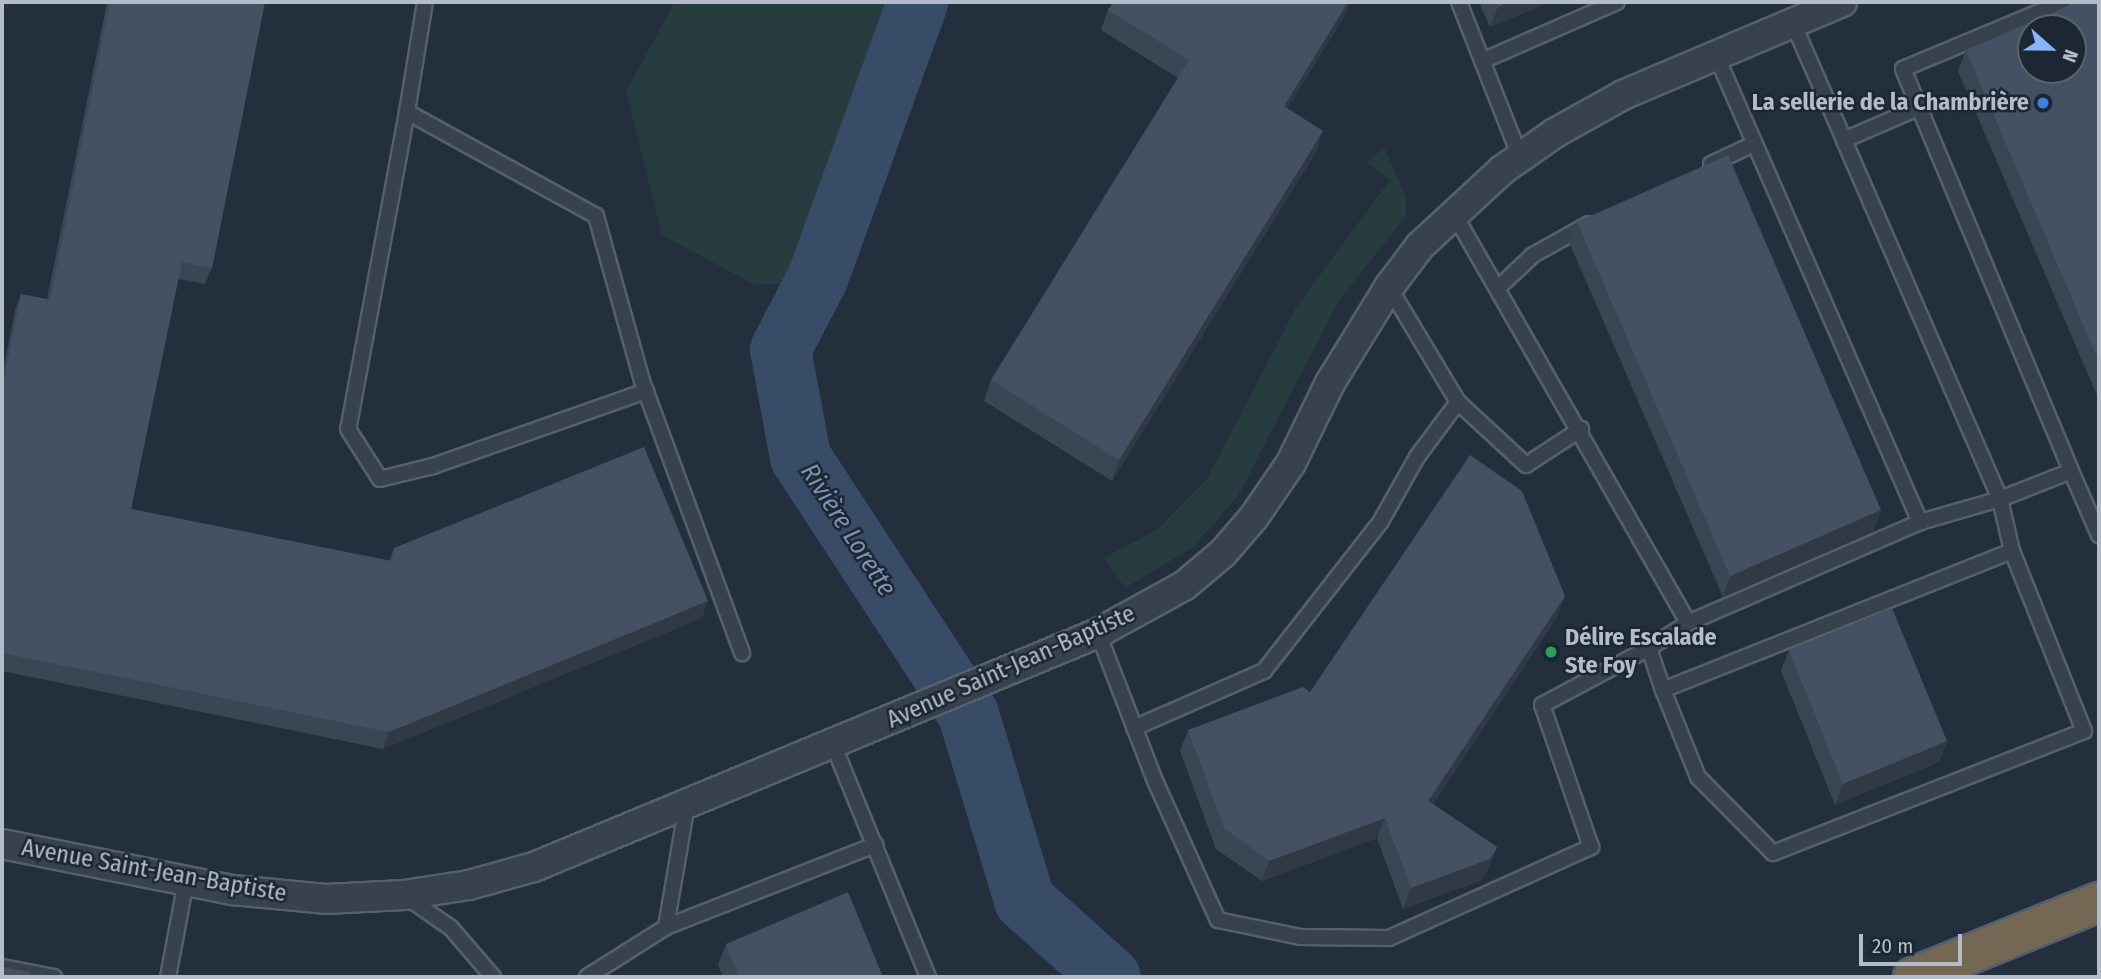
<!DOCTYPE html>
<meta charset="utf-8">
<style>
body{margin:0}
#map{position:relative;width:2101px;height:979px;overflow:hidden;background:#242f3e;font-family:"Fira Sans Condensed",sans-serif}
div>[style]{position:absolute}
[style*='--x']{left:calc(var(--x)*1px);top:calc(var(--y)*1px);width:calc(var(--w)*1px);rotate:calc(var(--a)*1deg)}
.green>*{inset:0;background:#263c3f}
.river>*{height:61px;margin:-30.5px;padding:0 30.5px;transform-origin:30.5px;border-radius:30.5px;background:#394c67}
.roads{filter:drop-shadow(2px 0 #565f6c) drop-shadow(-2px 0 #565f6c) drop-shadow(0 2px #565f6c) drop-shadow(0 -2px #565f6c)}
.lane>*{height:14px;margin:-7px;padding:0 7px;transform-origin:7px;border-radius:7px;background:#38414e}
.street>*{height:28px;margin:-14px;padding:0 14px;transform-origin:14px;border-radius:14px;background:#38414e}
.highway>*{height:38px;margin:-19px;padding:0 19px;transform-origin:19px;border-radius:19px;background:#746855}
.wall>*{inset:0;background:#3b4654}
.shaded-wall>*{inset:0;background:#303945}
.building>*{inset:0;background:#455162}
.dots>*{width:19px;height:19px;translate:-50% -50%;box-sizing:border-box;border:4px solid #1d2633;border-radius:50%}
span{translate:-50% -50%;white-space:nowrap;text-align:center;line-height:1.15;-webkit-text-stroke:5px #1d2633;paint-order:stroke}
.poi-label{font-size:24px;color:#b4bcc9;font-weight:700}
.right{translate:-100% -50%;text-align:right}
.left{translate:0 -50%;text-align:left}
.street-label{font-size:24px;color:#b4bcc9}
.water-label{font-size:26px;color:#7c92b1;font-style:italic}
.frame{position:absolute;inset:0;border:4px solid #b4bcc9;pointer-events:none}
.north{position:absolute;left:2017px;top:14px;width:70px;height:70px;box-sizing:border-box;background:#1d2633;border:2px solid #59626f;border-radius:50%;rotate:111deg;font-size:19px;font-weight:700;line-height:28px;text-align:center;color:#b4bcc9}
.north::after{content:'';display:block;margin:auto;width:24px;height:32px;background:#8ab4f8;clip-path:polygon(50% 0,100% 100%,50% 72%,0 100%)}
.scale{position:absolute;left:1859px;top:934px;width:103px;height:32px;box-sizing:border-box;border:4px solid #b4bcc9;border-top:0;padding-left:9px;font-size:21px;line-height:24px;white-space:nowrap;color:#b4bcc9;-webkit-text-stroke:5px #1d2633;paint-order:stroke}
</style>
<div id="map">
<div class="green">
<div style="clip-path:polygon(675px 2px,946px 2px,835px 281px,755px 285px,662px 235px,626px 91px)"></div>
<div style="clip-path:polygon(1384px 147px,1406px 197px,1406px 216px,1338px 302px,1238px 496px,1192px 548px,1125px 588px,1104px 558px,1158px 529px,1207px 479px,1297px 306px,1390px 180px,1367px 163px)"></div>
</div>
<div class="river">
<div style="--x:917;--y:2;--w:294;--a:109.9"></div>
<div style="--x:817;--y:278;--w:80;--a:117.5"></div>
<div style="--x:780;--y:349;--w:110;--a:79.5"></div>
<div style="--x:800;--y:457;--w:307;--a:56.8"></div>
<div style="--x:968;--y:714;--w:194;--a:73.2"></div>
<div style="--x:1024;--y:900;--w:115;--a:41.8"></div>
</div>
<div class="roads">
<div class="lane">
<div style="--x:425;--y:2;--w:111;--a:99.3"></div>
<div style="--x:407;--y:112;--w:216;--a:28.8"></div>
<div style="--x:596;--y:216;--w:171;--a:74.4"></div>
<div style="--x:642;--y:381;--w:290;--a:69.8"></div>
<div style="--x:1459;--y:2;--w:167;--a:68.5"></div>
<div style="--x:2063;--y:2;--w:173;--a:157.3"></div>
<div style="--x:1903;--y:69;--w:436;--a:67.3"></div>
<div style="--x:1793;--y:23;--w:128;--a:66.4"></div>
<div style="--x:1844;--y:140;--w:81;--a:-23.4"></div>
<div style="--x:1716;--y:55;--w:510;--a:66.4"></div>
<div style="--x:1920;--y:522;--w:83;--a:-16"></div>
<div style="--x:2000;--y:499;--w:391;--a:-113.5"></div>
<div style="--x:1482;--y:61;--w:147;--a:-23.6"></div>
<div style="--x:407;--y:112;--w:322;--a:100.5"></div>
<div style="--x:348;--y:429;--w:59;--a:57.4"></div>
<div style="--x:380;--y:479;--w:55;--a:-13.8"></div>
<div style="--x:433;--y:466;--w:226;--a:-19.4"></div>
<div style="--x:1711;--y:164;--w:47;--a:-24.9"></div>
<div style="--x:1453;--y:212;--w:473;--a:60.2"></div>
<div style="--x:1688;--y:623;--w:253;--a:-23.5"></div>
<div style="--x:1498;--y:288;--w:48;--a:-43.3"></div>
<div style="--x:1533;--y:255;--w:64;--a:-29"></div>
<div style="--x:1458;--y:402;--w:93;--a:42.8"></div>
<div style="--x:1526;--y:465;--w:66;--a:-33.2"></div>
<div style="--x:2012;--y:551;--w:376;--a:158.3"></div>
<div style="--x:1663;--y:690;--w:94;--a:68.1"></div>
<div style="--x:1698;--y:777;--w:107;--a:45.4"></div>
<div style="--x:1773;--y:853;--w:334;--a:-21.4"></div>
<div style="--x:2084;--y:731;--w:194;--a:-111.8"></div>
<div style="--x:2012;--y:551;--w:53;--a:-103"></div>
<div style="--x:2000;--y:499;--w:76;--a:-21.5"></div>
<div style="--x:2071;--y:471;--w:70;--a:66.4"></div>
<div style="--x:1098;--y:633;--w:161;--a:68.9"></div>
<div style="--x:1156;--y:783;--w:150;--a:65.7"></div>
<div style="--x:1218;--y:920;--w:85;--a:11.6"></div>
<div style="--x:1301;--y:937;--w:88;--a:0.7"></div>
<div style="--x:1389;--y:938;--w:222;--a:-24.3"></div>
<div style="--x:1591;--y:847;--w:150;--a:-109"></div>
<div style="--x:1542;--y:705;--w:121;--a:-28"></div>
<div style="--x:1649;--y:648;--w:44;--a:71.6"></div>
<div style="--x:1649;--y:648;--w:46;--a:-32.7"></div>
<div style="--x:1134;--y:728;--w:142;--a:-23.7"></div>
<div style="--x:1264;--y:671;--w:190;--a:-52"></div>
<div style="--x:1381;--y:521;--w:73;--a:-60.6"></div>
<div style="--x:1417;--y:457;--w:69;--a:-53.3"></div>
<div style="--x:1458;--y:402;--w:134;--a:-121"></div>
<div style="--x:833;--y:744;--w:252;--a:67.8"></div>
<div style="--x:405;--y:896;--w:56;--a:34.8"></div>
<div style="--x:451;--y:928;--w:65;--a:49.4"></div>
<div style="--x:666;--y:927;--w:225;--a:-21.4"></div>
<div style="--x:2;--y:967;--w:53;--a:10.9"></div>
<div style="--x:168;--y:977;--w:98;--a:-79.4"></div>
<div style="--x:587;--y:977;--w:93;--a:-32.3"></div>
<div style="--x:666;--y:927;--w:125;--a:-80.3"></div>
</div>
<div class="street">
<div style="--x:2;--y:844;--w:236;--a:11.3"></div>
<div style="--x:233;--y:890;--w:93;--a:5.5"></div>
<div style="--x:326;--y:899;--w:78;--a:-2.9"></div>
<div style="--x:404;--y:895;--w:66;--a:-8.7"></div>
<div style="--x:469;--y:885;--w:67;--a:-15.5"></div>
<div style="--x:534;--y:867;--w:611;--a:-22.53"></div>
<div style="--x:1098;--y:633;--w:99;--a:-28.9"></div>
<div style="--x:1185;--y:585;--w:50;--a:-40.1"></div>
<div style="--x:1223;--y:553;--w:48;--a:-49.3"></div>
<div style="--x:1254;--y:517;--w:65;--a:-55.6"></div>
<div style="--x:1291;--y:463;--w:89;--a:-64"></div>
<div style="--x:1330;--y:383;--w:113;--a:-58.4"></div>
<div style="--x:1389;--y:287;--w:51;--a:-52.9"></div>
<div style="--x:1420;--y:246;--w:112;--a:-42.8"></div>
<div style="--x:1502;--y:170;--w:65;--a:-34.9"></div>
<div style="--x:1555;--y:133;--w:78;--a:-29.2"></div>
<div style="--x:1623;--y:95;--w:238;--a:-23"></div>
</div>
<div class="highway">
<div style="--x:1913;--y:977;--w:201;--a:-22"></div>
</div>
</div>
<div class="wall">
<div style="clip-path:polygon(107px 2px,265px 2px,212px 268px,205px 284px,178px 279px,131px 509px,389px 561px,394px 548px,702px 618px,383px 749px,2px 671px,2px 376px,15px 311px,21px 294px,47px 299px)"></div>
<div style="clip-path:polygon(1479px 2px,1550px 2px,1490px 27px)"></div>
<div style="clip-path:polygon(2099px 2px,2099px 400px,1958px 71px,1966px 50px)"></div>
<div style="clip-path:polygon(1108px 10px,1347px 12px,1287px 108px,1316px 152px,1112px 481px,984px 401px,991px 380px,1178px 78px,1101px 30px)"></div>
<div style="clip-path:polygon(1577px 222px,1874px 531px,1723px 597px,1569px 242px)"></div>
<div style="clip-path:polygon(1565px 596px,1557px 617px,1433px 804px,1497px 847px,1489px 868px,1482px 880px,1403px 909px,1377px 838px,1262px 881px,1216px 849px,1180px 751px,1188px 730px,1310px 692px)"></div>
<div style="clip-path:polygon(1789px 650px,1947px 741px,1939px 762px,1835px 805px,1781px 671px)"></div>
<div style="clip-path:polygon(726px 944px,883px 977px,723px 977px,718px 965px)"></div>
</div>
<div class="shaded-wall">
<div style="clip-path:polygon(1348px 2px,1351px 2px,1347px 12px,1276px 127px,1284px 106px)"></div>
<div style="clip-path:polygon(1509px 2px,1550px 2px,1490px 27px,1498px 7px)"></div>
<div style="clip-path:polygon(1323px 131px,1316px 152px,1112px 481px,1119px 460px)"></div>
<div style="clip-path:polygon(1881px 510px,1874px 531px,1723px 597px,1730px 576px)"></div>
<div style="clip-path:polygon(1565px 596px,1557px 617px,1421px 822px,1428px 801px)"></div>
<div style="clip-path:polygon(708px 601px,702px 618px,383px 749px,389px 732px)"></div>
<div style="clip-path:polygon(1947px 741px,1939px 762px,1835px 805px,1843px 784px)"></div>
<div style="clip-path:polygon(1385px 818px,1377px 838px,1262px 881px,1269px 861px)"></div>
<div style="clip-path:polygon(1497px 847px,1489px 868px,1482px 880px,1403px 909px,1411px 888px)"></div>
</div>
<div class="building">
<div style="clip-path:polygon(110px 2px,265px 2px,212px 268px,182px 262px,131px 509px,392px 561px,394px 548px,644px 447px,708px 601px,389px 732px,2px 653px,2px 389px,21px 294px,50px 300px)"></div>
<div style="clip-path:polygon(1113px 2px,1348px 2px,1284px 106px,1323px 131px,1119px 460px,991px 380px,1189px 60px,1108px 10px)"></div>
<div style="clip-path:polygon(1496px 2px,1509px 2px,1498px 7px)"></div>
<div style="clip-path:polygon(evenodd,2077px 2px,2099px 2px,2099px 362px,1966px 50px,2077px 2px,2031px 28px,2073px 28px,2073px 70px,2031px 70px,2031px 28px)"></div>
<div style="clip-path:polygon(1728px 155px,1881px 510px,1730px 576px,1577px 222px)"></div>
<div style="clip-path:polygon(1470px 455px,1522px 491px,1565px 596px,1428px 801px,1497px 847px,1490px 859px,1411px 888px,1385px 818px,1269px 861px,1224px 828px,1188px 730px,1303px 687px,1310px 692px)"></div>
<div style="clip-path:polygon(1892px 608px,1947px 741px,1843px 784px,1789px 650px)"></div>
<div style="clip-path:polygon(848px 892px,883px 977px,739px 977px,726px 944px)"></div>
<div style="clip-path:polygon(2px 967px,30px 972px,29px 977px,2px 977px)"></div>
</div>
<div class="dots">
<div style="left:2043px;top:103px;background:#3f7fe0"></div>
<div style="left:1551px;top:652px;background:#2e9e5b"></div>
</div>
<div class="poi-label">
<span class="right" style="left:2029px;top:103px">La sellerie de la Chambrière</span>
<span class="left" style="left:1565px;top:652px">Délire Escalade<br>Ste Foy</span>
</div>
<div class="street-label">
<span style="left:1011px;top:667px;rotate:-24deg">Avenue Saint-Jean-Baptiste</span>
<span style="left:154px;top:871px;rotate:10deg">Avenue Saint-Jean-Baptiste</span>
</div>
<div class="water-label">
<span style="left:848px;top:530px;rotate:57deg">Rivière Lorette</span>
</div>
<div class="frame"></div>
<div class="north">N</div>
<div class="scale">20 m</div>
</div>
